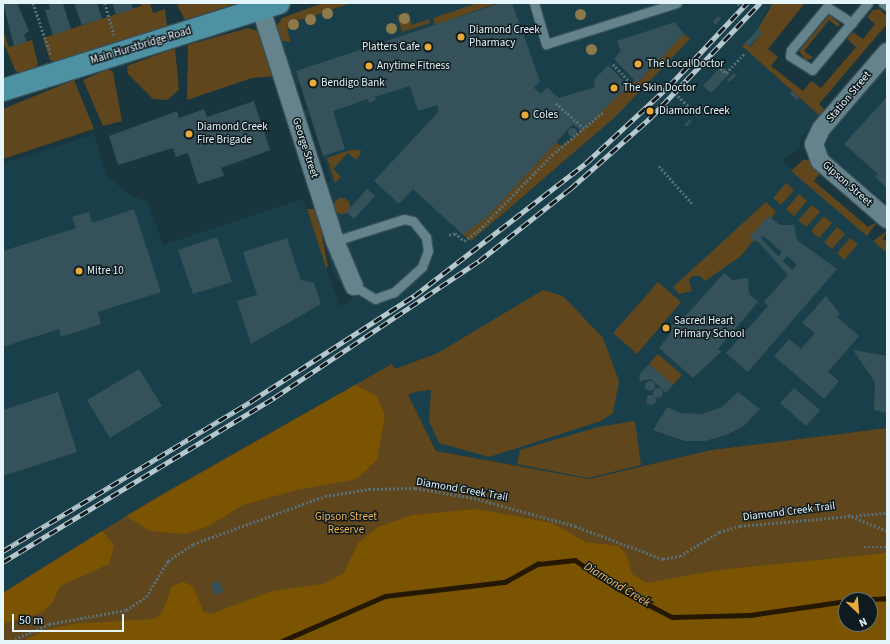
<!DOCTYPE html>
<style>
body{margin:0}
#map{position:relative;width:890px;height:644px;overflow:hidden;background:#19353d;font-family:"Source Sans 3",sans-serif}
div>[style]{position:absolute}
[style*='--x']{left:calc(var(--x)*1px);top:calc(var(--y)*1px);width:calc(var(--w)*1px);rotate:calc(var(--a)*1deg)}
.built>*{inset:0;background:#193f4a}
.green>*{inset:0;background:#5f461d}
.round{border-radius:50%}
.forest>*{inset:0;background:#7b5401}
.stream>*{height:4.5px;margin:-2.25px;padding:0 2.25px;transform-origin:2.25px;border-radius:2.25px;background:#241803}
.building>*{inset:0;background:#35515a}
.path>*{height:2.5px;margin-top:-1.25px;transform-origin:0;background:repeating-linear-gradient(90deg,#576f76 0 2px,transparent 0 4px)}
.roads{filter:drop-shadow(1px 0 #385057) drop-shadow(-1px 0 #385057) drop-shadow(0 1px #385057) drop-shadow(0 -1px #385057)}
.service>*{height:9px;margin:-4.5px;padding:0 4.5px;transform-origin:4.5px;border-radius:4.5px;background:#65838c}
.minor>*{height:18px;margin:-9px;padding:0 9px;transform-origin:9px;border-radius:9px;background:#65838c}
.primary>*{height:22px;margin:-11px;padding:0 11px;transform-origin:11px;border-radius:11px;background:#4e91a3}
.rail>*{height:4.5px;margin-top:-2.25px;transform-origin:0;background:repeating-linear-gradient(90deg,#0f1a1e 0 9px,#b5c8ce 0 18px);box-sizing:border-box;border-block:1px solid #b5c8ce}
.trees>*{width:11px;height:11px;margin:-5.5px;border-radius:50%;background:#8d7a4a}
.dots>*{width:11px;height:11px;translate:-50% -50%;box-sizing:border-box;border:2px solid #0f1a1e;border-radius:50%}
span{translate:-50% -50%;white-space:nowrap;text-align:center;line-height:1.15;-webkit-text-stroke:3px #0f1a1e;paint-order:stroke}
.poi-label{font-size:11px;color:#e5f5fa}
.left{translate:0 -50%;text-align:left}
.right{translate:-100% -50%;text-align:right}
.street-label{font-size:11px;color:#e5f5fa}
.park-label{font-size:11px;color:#ecb254}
.water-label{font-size:12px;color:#f3b95c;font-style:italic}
.frame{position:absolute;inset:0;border:4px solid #e5f5fa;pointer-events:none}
.north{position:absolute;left:838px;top:592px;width:40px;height:40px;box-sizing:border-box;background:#0f1a1e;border:1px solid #657276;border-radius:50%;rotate:154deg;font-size:11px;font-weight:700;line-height:16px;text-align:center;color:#e5f5fa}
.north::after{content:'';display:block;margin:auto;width:14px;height:18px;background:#eaaa39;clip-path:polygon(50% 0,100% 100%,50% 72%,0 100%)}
.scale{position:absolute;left:12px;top:614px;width:112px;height:18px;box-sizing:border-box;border:2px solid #e5f5fa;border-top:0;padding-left:5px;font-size:12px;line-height:14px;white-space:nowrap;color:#e5f5fa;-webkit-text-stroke:3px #0f1a1e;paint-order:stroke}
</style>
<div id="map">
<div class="built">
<div style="clip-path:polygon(323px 3px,773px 3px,763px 15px,767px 19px,762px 33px,749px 47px,742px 46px,821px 117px,801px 139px,800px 148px,782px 160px,887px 253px,887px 428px,711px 450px,589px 479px,436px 451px,392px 364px,162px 494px,3px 593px,3px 163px,94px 134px,107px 176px,130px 195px,148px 202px,163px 245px,303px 199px,340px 307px,354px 298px,334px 276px,316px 206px,325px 185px,331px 182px,310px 116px,303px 118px,301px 111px,307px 109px,299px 84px,293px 85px,277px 26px,286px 16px)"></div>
<div style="clip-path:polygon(887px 65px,887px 203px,828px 156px,824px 144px,827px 135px)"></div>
</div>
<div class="green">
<div style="clip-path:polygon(141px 3px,150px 3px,153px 13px,165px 9px,167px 26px,54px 62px,50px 60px,43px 38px,141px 6px)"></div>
<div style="clip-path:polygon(184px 3px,237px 3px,185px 20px,177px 5px)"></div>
<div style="clip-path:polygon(323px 3px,351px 3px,330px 10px,331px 14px,325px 16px,324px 12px,313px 16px,314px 20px,308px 22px,306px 18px,296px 21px,297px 26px,287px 29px,291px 42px,279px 40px,277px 26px,282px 18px)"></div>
<div style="clip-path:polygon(478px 3px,498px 3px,435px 25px,433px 18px)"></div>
<div style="clip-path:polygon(773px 3px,805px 3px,768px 49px,778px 57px,771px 66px,803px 91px,811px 81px,821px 88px,856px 47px,847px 39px,853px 32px,863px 39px,875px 24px,867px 17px,873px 10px,879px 9px,887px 16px,887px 24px,819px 104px,826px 111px,821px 117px,742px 46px,745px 43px,750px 47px,762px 33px,758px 29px)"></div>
<div style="clip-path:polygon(408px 12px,412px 25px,429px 19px,430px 23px,402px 32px,397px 15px)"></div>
<div style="clip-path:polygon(829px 15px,840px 24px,838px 27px,829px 20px,804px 51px,813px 58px,806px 60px,799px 51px)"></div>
<div style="clip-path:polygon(248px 28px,258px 31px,274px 76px,252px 78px,187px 100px,188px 45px)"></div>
<div style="clip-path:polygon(3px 31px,9px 47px,32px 40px,38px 64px,35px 68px,19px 73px,15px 70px,3px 41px)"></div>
<div style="clip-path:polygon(684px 34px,690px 39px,614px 118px,471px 241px,463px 235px,556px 142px,561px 146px,575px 136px,635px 80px,638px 82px)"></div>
<div style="clip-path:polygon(175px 48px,179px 90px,167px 100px,153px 99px,128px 74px,127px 66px)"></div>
<div style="clip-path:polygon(108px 69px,113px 72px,122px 121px,103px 126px,83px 80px)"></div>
<div style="clip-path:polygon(74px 80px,94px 129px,3px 159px,3px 109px)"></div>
<div style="clip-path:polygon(350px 150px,361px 150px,360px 155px,356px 160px,348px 153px,333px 169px,341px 177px,335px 183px,327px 158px)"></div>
<div style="clip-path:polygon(803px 160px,809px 160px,821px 172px,814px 181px,868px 227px,877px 222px,867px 236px,791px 171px)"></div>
<div style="clip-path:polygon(786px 183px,794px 190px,781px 205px,773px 198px)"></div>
<div style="clip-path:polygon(799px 194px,807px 201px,794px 216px,786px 209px)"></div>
<div class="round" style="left:334px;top:198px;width:16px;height:16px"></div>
<div style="clip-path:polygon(766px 202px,776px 212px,741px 256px,705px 281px,700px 276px,692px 276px,689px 280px,692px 291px,679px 294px,673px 287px)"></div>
<div style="clip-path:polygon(812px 205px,820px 212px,806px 227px,798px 220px)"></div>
<div style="clip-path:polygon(307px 209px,317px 209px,328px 267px,326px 268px)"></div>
<div style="clip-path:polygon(824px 216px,832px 223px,819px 238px,811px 231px)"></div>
<div style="clip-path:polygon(837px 227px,845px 234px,832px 249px,824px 242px)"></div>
<div style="clip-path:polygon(887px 231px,883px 239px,887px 242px,887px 253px,873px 241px)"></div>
<div style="clip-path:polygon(850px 238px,858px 244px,844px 260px,837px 253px)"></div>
<div style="clip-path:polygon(658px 282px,681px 302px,637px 354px,613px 333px)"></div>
<div style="clip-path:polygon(evenodd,543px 290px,563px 296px,603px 338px,619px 381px,613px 413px,601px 421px,489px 457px,439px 443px,429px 421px,431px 390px,414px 392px,408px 395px,436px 451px,589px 479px,711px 450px,887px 428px,887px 641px,3px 641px,3px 593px,34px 573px,162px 494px,392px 364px,395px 369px,438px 353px,543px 290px,846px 600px,870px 600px,870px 624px,846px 624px,846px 600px)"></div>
<div style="clip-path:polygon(658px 354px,682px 375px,673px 385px,649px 364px)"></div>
<div style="clip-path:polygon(635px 421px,641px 465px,588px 478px,517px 464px,520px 450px,598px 427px)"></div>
</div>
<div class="forest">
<div style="clip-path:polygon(355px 385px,377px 396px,385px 416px,377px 460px,357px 479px,297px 490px,243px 505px,209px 526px,184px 534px,150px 531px,126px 516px)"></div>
<div style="clip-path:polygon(evenodd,477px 509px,552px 523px,586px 542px,619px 546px,627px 556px,632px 574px,647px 583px,717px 570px,887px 553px,887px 641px,23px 641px,45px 630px,74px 624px,153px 619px,162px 613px,172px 586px,183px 582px,193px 586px,203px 611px,211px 614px,272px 591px,323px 584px,344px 573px,358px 543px,378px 527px,412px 515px,477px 509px,846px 600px,870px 600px,870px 624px,846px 624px,846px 600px)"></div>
<div style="clip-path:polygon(102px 531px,114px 545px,109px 564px,60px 586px,53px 602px,43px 612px,3px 624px,3px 593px)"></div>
</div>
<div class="stream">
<div style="--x:852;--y:600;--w:35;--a:-3"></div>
<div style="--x:282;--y:641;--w:112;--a:-23.6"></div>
<div style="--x:385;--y:596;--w:121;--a:-6.7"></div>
<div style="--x:505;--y:582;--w:38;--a:-29"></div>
<div style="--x:538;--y:564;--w:37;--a:-6"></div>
<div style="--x:575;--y:560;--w:50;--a:33.7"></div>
<div style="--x:617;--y:588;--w:62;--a:27.8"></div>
<div style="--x:672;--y:617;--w:78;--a:-1.5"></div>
<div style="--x:750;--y:615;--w:97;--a:-8.3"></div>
</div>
<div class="building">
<div style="clip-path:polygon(3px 3px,17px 3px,29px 31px,24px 35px,27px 42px,14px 46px)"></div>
<div style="clip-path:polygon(48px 3px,63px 4px,71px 29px,53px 35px,45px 10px,50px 9px)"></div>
<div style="clip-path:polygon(74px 3px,97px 3px,102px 19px,82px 25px)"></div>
<div style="clip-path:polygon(112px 3px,131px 3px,133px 9px,116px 15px)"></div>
<div style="clip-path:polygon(501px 3px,512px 3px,540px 81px,534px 88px,541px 94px,547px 87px,559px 98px,595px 87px,594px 80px,608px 65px,628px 86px,581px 131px,573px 124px,487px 217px,463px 235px,413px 189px,399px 204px,374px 181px,439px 111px,437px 105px,418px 111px,410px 86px,375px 97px,376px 100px,369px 103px,368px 99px,333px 111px,345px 149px,323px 156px,296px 71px)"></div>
<div style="clip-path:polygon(718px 16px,721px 18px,716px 25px,713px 22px)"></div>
<div style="clip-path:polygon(675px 22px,684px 34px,637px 83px,614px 59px,621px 51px,617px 41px)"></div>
<div style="clip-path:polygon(758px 29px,762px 33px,749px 47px,745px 43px)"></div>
<div style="clip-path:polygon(722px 66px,730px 73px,711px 93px,703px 86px)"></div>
<div style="clip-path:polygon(734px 73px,736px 76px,729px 82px,727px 80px)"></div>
<div style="clip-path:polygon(792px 91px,799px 98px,797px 100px,790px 94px)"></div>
<div style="clip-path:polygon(887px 97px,887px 188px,875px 177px,878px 174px,844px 144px)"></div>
<div style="clip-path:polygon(254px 101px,270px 150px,221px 168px,224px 176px,198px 184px,188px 153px,176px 157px,173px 148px,118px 165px,109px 136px,177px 111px,179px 118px,204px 109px,207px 117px)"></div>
<div style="clip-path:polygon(690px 119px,692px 121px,686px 127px,684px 125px)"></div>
<div class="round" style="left:567.5px;top:127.5px;width:9px;height:9px"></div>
<div style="clip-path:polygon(367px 189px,375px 196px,354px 219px,346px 212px)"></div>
<div style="clip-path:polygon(134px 209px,161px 292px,98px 312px,101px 324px,61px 337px,59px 329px,3px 347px,3px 251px,76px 228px,72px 217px,89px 212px,92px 223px)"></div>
<div style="clip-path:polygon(evenodd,768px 216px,780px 225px,794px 225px,797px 240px,837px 269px,748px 372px,726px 353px,768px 306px,764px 302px,788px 275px,758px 242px,749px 238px,768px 216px,763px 236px,782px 252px,779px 257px,761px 238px,763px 236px,768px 216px,787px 256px,797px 265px,792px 270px,783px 261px,787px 256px)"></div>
<div style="clip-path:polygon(217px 237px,232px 282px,193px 294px,178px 250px)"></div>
<div style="clip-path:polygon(287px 238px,301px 280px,314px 283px,321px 304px,251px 344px,237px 301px,257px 295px,243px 252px)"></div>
<div style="clip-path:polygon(724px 273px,733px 280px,748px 278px,749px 294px,758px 302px,718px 349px,721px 352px,693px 378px,659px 348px,671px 333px,667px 330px,679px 316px,683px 319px)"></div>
<div style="clip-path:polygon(826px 296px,840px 314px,837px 317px,859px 336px,828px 372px,839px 381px,824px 399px,774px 356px,789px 339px,801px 349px,815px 333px,802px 323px)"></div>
<div style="clip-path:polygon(853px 350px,887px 356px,887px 413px,874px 410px,875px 382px)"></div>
<div style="clip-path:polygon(649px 364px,673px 385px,666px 393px,651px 379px,640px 381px,639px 375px)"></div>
<div style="clip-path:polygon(139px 369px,162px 406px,110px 438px,87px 400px)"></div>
<div class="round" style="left:645px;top:381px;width:10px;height:10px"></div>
<div style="clip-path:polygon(794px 388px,820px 410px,806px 426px,780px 403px)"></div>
<div class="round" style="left:653px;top:388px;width:10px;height:10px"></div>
<div style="clip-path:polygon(58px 392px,77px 452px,3px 476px,3px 410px)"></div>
<div style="clip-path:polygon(738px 392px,760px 409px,745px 425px,726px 435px,705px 441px,684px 441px,653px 430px,667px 407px,681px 413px,702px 414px,722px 407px)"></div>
<div class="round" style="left:646px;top:395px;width:10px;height:10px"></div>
<div style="clip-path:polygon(219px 580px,223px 592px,214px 595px,211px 584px)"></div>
</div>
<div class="path">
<div style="--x:33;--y:3;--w:55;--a:70.9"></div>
<div style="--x:105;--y:3;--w:33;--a:74"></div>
<div style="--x:738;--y:3;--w:3;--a:45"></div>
<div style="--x:712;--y:60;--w:19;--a:43"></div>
<div style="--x:726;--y:73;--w:26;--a:-47"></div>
<div style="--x:613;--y:64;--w:25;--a:47"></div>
<div style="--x:678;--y:96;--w:28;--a:45"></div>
<div style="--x:556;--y:103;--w:39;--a:42"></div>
<div style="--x:659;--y:166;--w:50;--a:48.3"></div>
<div style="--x:449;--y:235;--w:6;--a:-18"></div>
<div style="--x:455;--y:233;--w:12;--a:42"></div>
<div style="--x:464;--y:241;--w:19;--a:-36"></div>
<div style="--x:479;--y:230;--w:105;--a:-45.8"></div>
<div style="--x:552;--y:155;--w:67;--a:-40.1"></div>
<div style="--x:848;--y:515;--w:42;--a:22.3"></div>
<div style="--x:864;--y:547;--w:23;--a:0"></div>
<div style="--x:11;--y:641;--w:42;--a:-24.1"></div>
<div style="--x:49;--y:624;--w:78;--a:-10.3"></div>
<div style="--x:126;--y:610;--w:24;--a:-33"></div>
<div style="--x:146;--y:597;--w:42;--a:-58.6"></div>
<div style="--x:168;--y:561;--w:30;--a:-34"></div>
<div style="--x:193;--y:544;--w:140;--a:-20"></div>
<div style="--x:325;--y:496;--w:45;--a:-9"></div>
<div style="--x:369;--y:489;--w:46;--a:-1.2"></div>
<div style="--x:415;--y:488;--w:60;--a:9.6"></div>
<div style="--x:474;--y:498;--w:105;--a:15.5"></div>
<div style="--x:575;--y:526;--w:94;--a:20.6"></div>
<div style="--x:663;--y:559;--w:17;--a:-10"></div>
<div style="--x:680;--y:556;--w:46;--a:-31.6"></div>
<div style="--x:719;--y:532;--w:22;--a:-16"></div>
<div style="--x:740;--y:526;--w:148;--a:-5.1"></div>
</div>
<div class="roads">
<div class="service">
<div style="--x:534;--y:3;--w:43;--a:73.7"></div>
<div style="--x:546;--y:44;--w:137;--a:-17.4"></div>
<div style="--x:883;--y:3;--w:5;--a:37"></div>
<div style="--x:852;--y:23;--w:30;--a:-147"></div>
<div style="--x:827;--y:7;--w:56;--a:129.9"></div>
<div style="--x:791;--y:50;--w:6;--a:99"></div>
<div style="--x:790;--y:56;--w:26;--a:32"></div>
<div style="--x:812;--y:70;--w:87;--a:-50.1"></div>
<div style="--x:335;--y:241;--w:72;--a:-17.7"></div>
<div style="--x:404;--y:219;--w:9;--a:13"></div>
<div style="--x:413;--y:221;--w:21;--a:51"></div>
<div style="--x:426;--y:237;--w:14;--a:82"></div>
<div style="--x:428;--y:251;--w:17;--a:111"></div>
<div style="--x:422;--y:267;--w:38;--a:138"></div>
<div style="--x:394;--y:292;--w:20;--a:160"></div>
<div style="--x:375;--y:299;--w:25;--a:-148"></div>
</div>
<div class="minor">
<div style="--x:261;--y:9;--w:244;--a:72.3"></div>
<div style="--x:335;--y:241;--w:49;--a:67.1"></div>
<div style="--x:887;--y:52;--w:101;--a:130.6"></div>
<div style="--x:821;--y:129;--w:17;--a:115"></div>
<div style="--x:814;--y:144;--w:18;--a:71"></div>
<div style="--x:820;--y:161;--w:89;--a:40.9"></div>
</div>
<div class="primary">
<div style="--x:3;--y:90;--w:289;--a:-17.5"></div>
</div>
</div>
<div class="rail">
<div style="--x:3;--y:551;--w:292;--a:-31.1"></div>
<div style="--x:253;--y:400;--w:192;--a:-32.9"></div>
<div style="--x:414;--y:296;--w:217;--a:-37.7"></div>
<div style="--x:586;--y:163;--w:113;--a:-42.9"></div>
<div style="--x:669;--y:86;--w:114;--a:-46.8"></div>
<div style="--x:3;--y:562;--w:318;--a:-31.2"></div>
<div style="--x:275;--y:397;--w:245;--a:-33.7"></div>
<div style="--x:479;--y:261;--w:116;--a:-38.4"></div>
<div style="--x:570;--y:189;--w:106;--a:-41.5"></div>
<div style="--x:649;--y:119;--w:161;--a:-46.3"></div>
</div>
<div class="trees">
<div style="left:327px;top:13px"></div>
<div style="left:580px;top:14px"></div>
<div style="left:404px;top:18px"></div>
<div style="left:310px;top:19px"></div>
<div style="left:293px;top:24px"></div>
<div style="left:391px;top:28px"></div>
<div style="left:591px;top:49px"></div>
</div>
<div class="dots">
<div style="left:461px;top:37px;background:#eaaa39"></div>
<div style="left:428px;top:47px;background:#eaaa39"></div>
<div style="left:638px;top:64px;background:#eaaa39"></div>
<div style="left:369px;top:66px;background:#eaaa39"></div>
<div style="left:313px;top:83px;background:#eaaa39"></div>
<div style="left:614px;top:88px;background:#eaaa39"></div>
<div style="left:650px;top:111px;background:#eaaa39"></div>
<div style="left:525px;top:115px;background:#eaaa39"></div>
<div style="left:189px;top:134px;background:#eaaa39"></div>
<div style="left:79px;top:271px;background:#eaaa39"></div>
<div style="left:666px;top:328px;background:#eaaa39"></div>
</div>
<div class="poi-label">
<span class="left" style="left:469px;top:37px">Diamond Creek<br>Pharmacy</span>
<span class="right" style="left:420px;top:47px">Platters Cafe</span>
<span class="left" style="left:647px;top:64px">The Local Doctor</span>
<span class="left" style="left:377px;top:66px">Anytime Fitness</span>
<span class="left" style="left:321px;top:83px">Bendigo Bank</span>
<span class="left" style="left:623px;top:88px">The Skin Doctor</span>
<span class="left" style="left:659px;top:111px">Diamond Creek</span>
<span class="left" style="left:533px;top:115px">Coles</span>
<span class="left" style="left:197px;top:134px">Diamond Creek<br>Fire Brigade</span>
<span class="left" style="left:87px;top:271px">Mitre 10</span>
<span class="left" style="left:674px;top:328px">Sacred Heart<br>Primary School</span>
</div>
<div class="street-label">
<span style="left:141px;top:46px;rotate:-17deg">Main Hurstbridge Road</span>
<span style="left:849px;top:97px;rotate:-50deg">Station Street</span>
<span style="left:305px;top:148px;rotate:72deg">George Street</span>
<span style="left:847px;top:184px;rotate:41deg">Gipson Street</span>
<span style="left:462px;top:490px;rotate:10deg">Diamond Creek Trail</span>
<span style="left:789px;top:512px;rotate:-7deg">Diamond Creek Trail</span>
</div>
<div class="park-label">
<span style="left:346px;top:524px">Gipson Street<br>Reserve</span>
</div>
<div class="water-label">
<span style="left:617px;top:585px;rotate:31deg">Diamond Creek</span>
</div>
<div class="frame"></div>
<div class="north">N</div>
<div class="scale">50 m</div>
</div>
